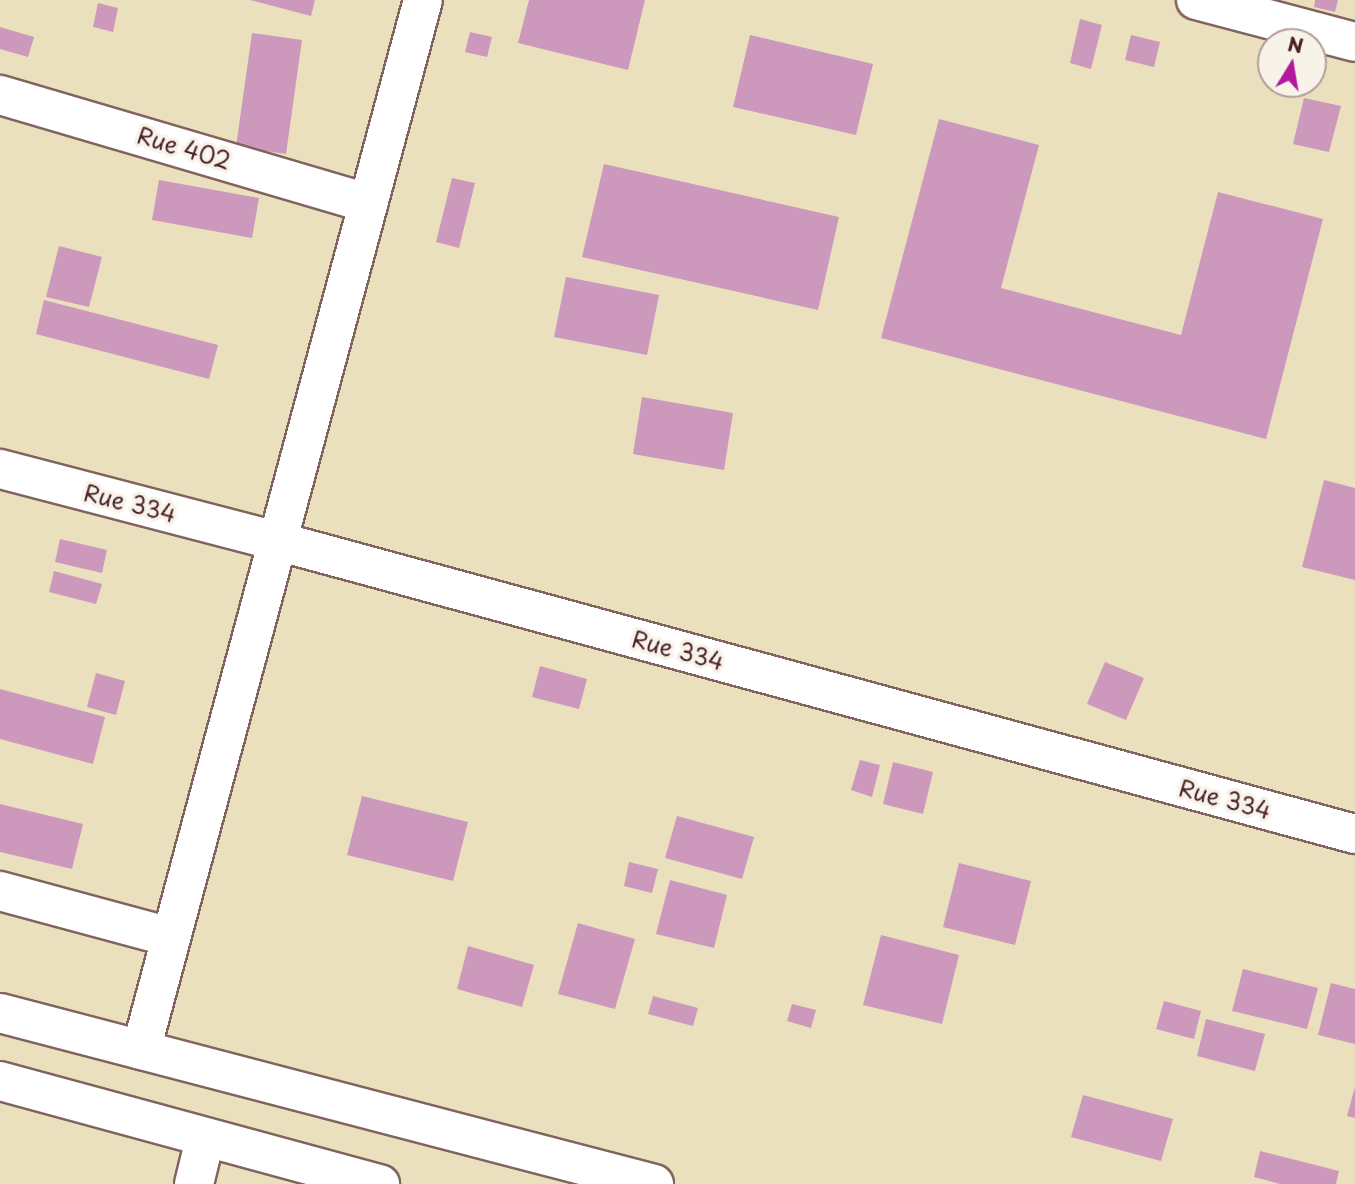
<!DOCTYPE html>
<style>
body{margin:0}
#map{position:relative;width:1355px;height:1184px;overflow:hidden;background:#ebe0be;font-family:"Playpen Sans",sans-serif}
div>[style]{position:absolute}
[style*='--x']{left:calc(var(--x)*1px);top:calc(var(--y)*1px);width:calc(var(--w)*1px);rotate:calc(var(--a)*1deg)}
.building>*{inset:0;background:#cc98bc}
.roads{filter:drop-shadow(2px 0 #82635e) drop-shadow(-2px 0 #82635e) drop-shadow(0 2px #82635e) drop-shadow(0 -2px #82635e)}
.minor>*{height:38px;margin:-19px;padding:0 19px;transform-origin:19px;border-radius:19px;background:#fff}
.secondary>*{height:38px;margin:-19px;padding:0 19px;transform-origin:19px;border-radius:19px;background:#fff}
span{translate:-50% -50%;white-space:nowrap;text-align:center;line-height:1.15;-webkit-text-stroke:7px #f7f3e8;paint-order:stroke}
.street-label{font-size:23px;color:#4a1f2b}
.north{position:absolute;left:1257px;top:28px;width:70px;height:70px;box-sizing:border-box;background:#f7f3e8;border:2px solid #b29e9c;border-radius:50%;rotate:11deg;font-size:19px;font-weight:700;line-height:28px;text-align:center;color:#4a1f2b}
.north::after{content:'';display:block;margin:auto;width:24px;height:32px;background:#b5179e;clip-path:polygon(50% 0,100% 100%,50% 72%,0 100%)}
</style>
<div id="map">
<div class="building">
<div style="clip-path:polygon(250px 0,315px 0,311px 16px)"></div>
<div style="clip-path:polygon(529px 0,645px 0,628px 70px,518px 43px)"></div>
<div style="clip-path:polygon(1315px 0,1338px 0,1335px 12px,1314px 7px)"></div>
<div style="clip-path:polygon(98px 3px,118px 8px,113px 32px,93px 27px)"></div>
<div style="clip-path:polygon(1080px 19px,1102px 25px,1091px 69px,1070px 63px)"></div>
<div style="clip-path:polygon(0 27px,34px 37px,28px 57px,0 49px)"></div>
<div style="clip-path:polygon(470px 32px,492px 37px,487px 57px,465px 52px)"></div>
<div style="clip-path:polygon(252px 33px,302px 40px,286px 154px,236px 147px)"></div>
<div style="clip-path:polygon(750px 35px,873px 64px,856px 135px,733px 107px)"></div>
<div style="clip-path:polygon(1131px 35px,1160px 42px,1154px 67px,1125px 60px)"></div>
<div style="clip-path:polygon(1304px 98px,1341px 106px,1329px 152px,1293px 144px)"></div>
<div style="clip-path:polygon(939px 119px,1039px 145px,1001px 288px,1181px 335px,1218px 192px,1323px 219px,1266px 439px,881px 338px)"></div>
<div style="clip-path:polygon(604px 164px,839px 217px,818px 310px,582px 257px)"></div>
<div style="clip-path:polygon(452px 178px,475px 183px,459px 248px,436px 242px)"></div>
<div style="clip-path:polygon(159px 180px,259px 198px,252px 238px,152px 220px)"></div>
<div style="clip-path:polygon(59px 246px,102px 257px,89px 307px,46px 297px)"></div>
<div style="clip-path:polygon(566px 277px,659px 295px,647px 355px,554px 337px)"></div>
<div style="clip-path:polygon(44px 300px,218px 345px,209px 379px,36px 334px)"></div>
<div style="clip-path:polygon(642px 397px,733px 413px,724px 470px,633px 454px)"></div>
<div style="clip-path:polygon(1324px 480px,1355px 488px,1355px 580px,1302px 567px)"></div>
<div style="clip-path:polygon(60px 539px,107px 550px,102px 573px,55px 562px)"></div>
<div style="clip-path:polygon(54px 571px,102px 584px,96px 604px,49px 592px)"></div>
<div style="clip-path:polygon(1105px 662px,1144px 678px,1126px 720px,1087px 704px)"></div>
<div style="clip-path:polygon(540px 666px,587px 679px,579px 709px,532px 697px)"></div>
<div style="clip-path:polygon(96px 673px,125px 681px,116px 715px,87px 707px)"></div>
<div style="clip-path:polygon(0 689px,105px 717px,93px 764px,0 739px)"></div>
<div style="clip-path:polygon(860px 760px,880px 765px,872px 797px,851px 790px)"></div>
<div style="clip-path:polygon(893px 762px,933px 772px,923px 814px,883px 804px)"></div>
<div style="clip-path:polygon(362px 796px,468px 822px,453px 881px,347px 855px)"></div>
<div style="clip-path:polygon(0 804px,83px 824px,72px 869px,0 852px)"></div>
<div style="clip-path:polygon(677px 816px,754px 837px,742px 879px,665px 858px)"></div>
<div style="clip-path:polygon(629px 862px,658px 869px,652px 893px,624px 886px)"></div>
<div style="clip-path:polygon(959px 863px,1031px 881px,1015px 945px,943px 927px)"></div>
<div style="clip-path:polygon(670px 880px,727px 895px,714px 948px,656px 934px)"></div>
<div style="clip-path:polygon(578px 923px,635px 939px,615px 1009px,558px 994px)"></div>
<div style="clip-path:polygon(881px 935px,959px 955px,942px 1024px,863px 1005px)"></div>
<div style="clip-path:polygon(468px 946px,534px 965px,522px 1007px,457px 989px)"></div>
<div style="clip-path:polygon(1243px 969px,1318px 988px,1307px 1029px,1232px 1011px)"></div>
<div style="clip-path:polygon(1331px 983px,1355px 989px,1355px 1044px,1318px 1035px)"></div>
<div style="clip-path:polygon(653px 996px,698px 1008px,693px 1026px,648px 1014px)"></div>
<div style="clip-path:polygon(1164px 1001px,1201px 1011px,1194px 1039px,1156px 1029px)"></div>
<div style="clip-path:polygon(792px 1004px,816px 1010px,811px 1028px,787px 1021px)"></div>
<div style="clip-path:polygon(1206px 1019px,1265px 1034px,1255px 1071px,1197px 1056px)"></div>
<div style="clip-path:polygon(1355px 1087px,1355px 1118px,1347px 1116px)"></div>
<div style="clip-path:polygon(1083px 1095px,1173px 1119px,1161px 1161px,1071px 1137px)"></div>
<div style="clip-path:polygon(1260px 1151px,1339px 1171px,1336px 1184px,1280px 1184px,1254px 1177px)"></div>
</div>
<div class="roads">
<div class="minor">
<div style="--x:1196;--y:0;--w:164;--a:14.8"></div>
<div style="--x:0;--y:95;--w:384;--a:16.4"></div>
<div style="--x:0;--y:469;--w:286;--a:14.6"></div>
<div style="--x:277;--y:541;--w:1117;--a:15.21"></div>
<div style="--x:0;--y:891;--w:176;--a:15.1"></div>
<div style="--x:141;--y:1050;--w:1087;--a:-74.97"></div>
<div style="--x:194;--y:1184;--w:46;--a:-76.3"></div>
</div>
<div class="secondary">
<div style="--x:0;--y:1013;--w:676;--a:14.65"></div>
<div style="--x:0;--y:1081;--w:394;--a:15.2"></div>
</div>
</div>
<div class="street-label">
<span style="left:184px;top:148px;rotate:17deg">Rue 402</span>
<span style="left:130px;top:503px;rotate:14deg">Rue 334</span>
<span style="left:678px;top:650px;rotate:15deg">Rue 334</span>
<span style="left:1225px;top:799px;rotate:15deg">Rue 334</span>
</div>
<div class="north">N</div>
</div>
